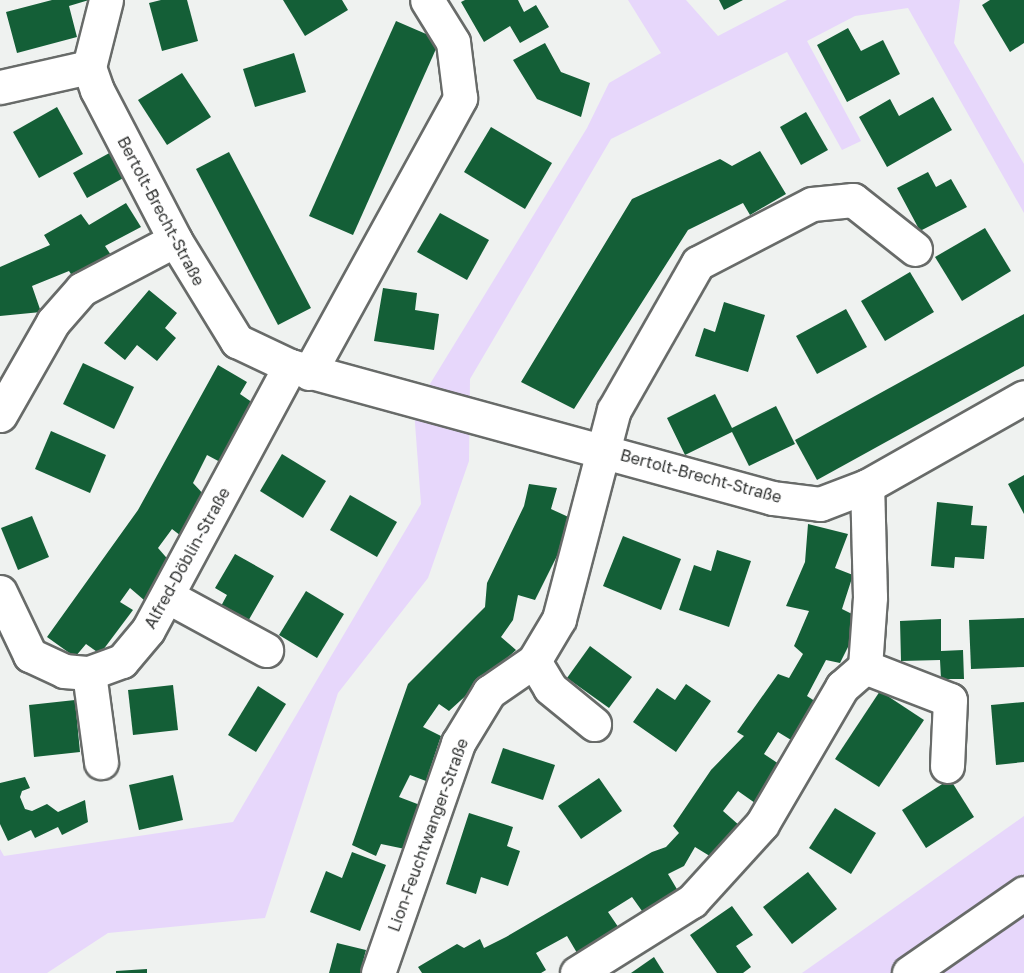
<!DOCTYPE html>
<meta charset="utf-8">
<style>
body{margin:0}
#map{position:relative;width:1024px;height:973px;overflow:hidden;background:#eff2f0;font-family:"Golos Text",sans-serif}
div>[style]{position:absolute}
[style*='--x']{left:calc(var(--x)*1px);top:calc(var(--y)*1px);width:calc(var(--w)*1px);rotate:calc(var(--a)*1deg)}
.green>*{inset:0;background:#e7d7fb}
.building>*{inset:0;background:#145f37}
.roads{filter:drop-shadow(2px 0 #686b69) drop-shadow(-2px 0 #686b69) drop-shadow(0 2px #686b69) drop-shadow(0 -2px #686b69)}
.minor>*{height:33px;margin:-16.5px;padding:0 16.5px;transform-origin:16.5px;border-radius:16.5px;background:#fff}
span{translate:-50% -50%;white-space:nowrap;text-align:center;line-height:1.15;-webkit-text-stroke:6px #fff;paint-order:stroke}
.street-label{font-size:16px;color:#313332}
</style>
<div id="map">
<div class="green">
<div style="clip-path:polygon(628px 0,686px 0,718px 36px,787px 0,960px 0,954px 43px,1024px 164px,1024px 213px,908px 8px,855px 16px,807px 41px,861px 141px,842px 150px,787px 52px,611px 139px,470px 379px,469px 461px,428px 578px,338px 693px,265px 918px,108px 933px,47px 973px,0 973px,0 849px,4px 856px,233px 822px,421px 504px,414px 410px,587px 128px,609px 83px,661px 53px)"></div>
<div style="clip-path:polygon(1024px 816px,1024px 973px,802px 973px)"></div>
</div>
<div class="building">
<div style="clip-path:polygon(52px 0,89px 0,69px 6px,77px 37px,17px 53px,6px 12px)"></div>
<div style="clip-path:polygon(161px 0,187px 0,198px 41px,162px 51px,149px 3px)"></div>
<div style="clip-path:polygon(283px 0,342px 0,348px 10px,305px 36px)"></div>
<div style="clip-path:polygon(465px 0,518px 0,524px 12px,536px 5px,549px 27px,520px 43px,510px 26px,484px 42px,461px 2px)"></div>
<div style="clip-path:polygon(719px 0,743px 0,724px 10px)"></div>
<div style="clip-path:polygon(990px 0,1024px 0,1024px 43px,1010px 52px,982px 5px)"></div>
<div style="clip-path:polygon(396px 21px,440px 40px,353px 235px,309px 216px)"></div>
<div style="clip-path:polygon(848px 28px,861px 51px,883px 40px,900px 74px,847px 102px,817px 45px)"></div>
<div style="clip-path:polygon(545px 43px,561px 72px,590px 83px,581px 117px,537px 99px,513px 60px)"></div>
<div style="clip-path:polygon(294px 53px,306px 92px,255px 107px,243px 69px)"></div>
<div style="clip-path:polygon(182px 73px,211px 117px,167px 145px,138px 100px)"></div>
<div style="clip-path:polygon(933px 97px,952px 130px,887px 167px,859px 117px,890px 99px,899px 116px)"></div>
<div style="clip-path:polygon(57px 107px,83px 154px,39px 178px,13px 132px)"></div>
<div style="clip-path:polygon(806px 112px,828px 150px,801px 165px,780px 127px)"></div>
<div style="clip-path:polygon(491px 127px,552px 163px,525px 209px,464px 172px)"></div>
<div style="clip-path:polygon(113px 151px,127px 176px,87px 198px,73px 173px)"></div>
<div style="clip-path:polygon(760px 151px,786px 194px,750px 215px,743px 203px,688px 230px,574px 409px,521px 382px,632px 199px,720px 159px,732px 166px)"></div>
<div style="clip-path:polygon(229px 152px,311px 308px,278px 325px,196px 169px)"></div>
<div style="clip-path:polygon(928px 172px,936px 187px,951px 179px,967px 207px,920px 231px,897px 188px)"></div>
<div style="clip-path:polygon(126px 203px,141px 227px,105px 246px,113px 258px,74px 279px,69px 271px,32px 286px,41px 312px,0 316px,0 267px,50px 245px,44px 235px,81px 214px,89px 225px)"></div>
<div style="clip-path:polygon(440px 213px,489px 240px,467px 280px,417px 252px)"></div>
<div style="clip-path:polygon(985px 228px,1011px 271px,962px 301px,935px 257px)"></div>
<div style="clip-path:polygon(910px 272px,934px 312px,885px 341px,861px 301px)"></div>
<div style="clip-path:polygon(383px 288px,417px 293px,415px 310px,439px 314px,434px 350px,374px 341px)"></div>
<div style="clip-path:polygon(149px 290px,177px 313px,165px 328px,176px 338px,157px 361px,137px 345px,125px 360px,104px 343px)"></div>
<div style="clip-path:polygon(724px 302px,765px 315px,748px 372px,695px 356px,704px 328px,715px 332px)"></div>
<div style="clip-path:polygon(846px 309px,867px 347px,817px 374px,796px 336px)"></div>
<div style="clip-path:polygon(1024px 314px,1024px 366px,817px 480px,795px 440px)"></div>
<div style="clip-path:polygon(83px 363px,134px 387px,114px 429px,63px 404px)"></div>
<div style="clip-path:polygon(218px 365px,247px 382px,240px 394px,256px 405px,222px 463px,207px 455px,193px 483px,207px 498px,185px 539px,172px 529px,158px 548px,172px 564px,144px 600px,130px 588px,120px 602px,133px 610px,100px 654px,86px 644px,75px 657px,47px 637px,138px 510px)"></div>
<div style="clip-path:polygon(715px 394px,732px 428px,776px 406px,795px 444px,749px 466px,732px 432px,685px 455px,667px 418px)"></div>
<div style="clip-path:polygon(51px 431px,106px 455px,90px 493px,35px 469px)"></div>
<div style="clip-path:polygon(282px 454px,326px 481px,303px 518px,260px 491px)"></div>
<div style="clip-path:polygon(1024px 475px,1024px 514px,1008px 484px)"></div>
<div style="clip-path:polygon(529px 484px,557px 488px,551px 509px,575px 520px,535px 600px,518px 595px,513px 620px,501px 637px,516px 650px,449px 711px,439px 704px,423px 727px,441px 736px,426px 781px,410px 775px,399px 797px,420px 805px,405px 849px,381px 844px,376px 856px,352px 845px,408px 684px,485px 607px,487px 583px,524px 506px)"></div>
<div style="clip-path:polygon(350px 495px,397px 522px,377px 557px,330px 530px)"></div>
<div style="clip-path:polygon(937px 502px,973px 506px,971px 525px,987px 526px,984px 559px,955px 557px,954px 568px,931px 566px)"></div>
<div style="clip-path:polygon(32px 516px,49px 557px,18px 570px,1px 528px)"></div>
<div style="clip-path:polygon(808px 524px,848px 534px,835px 568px,853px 575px,842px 609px,862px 619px,840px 663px,826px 660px,807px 696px,821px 705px,796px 743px,778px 732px,764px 754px,782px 766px,755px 803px,738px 791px,723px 811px,740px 826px,713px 858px,695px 847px,684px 866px,668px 874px,681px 896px,647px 918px,632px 897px,608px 912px,623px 934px,580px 958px,567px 936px,536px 953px,546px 970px,541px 973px,422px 973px,418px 967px,457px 944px,464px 948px,480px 939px,484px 948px,506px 937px,652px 852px,666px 847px,679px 833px,673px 826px,711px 770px,744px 736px,737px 732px,778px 674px,789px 678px,803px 654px,794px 646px,809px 611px,786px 606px,805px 562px)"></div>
<div style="clip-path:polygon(623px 536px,681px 559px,661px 610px,603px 586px)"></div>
<div style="clip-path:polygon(717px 550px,751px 561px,729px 627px,679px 610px,694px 565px,711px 571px)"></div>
<div style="clip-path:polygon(235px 554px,274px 576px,247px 623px,220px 608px,227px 595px,215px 588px)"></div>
<div style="clip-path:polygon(306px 591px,344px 614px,317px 658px,279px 635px)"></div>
<div style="clip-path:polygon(1024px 618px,1024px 667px,971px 669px,969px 620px)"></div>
<div style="clip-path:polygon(941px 619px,941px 651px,963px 650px,964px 679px,941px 679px,940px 660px,901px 661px,900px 621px)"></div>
<div style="clip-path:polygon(590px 646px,632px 677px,609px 708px,567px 678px)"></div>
<div style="clip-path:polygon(686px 684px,711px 701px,676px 752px,633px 722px,657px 688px,675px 700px)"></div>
<div style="clip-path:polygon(173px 685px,178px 730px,133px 735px,128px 690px)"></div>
<div style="clip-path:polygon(258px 686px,286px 704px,256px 752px,228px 735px)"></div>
<div style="clip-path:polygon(880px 691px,924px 720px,879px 787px,835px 759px)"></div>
<div style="clip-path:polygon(75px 700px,80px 752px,34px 757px,29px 705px)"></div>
<div style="clip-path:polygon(1024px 702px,1024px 762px,996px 765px,991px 705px)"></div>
<div style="clip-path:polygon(503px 748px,555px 765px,543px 800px,491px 783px)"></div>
<div style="clip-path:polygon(173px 775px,183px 820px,139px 830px,129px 785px)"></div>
<div style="clip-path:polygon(25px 777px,30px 788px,22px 791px,20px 797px,25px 809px,32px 811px,47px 804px,58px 812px,85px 800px,88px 822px,62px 835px,58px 827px,35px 838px,31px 830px,8px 841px,0 824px,0 783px)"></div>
<div style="clip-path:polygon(599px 778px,622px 811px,581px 839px,558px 806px)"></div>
<div style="clip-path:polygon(950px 779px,974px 817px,926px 848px,902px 810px)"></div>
<div style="clip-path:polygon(835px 808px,876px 833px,851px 874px,809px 848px)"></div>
<div style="clip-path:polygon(469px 813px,513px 827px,507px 846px,520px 851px,508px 886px,481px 877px,476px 894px,446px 884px)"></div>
<div style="clip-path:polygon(352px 852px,386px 865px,360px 931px,310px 912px,326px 871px,342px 878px)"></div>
<div style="clip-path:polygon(808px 872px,837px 909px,792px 944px,763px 907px)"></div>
<div style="clip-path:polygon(732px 906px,753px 935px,736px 946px,751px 967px,743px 973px,717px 973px,690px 935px)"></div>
<div style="clip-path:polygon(337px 943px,366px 950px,360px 973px,329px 973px)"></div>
<div style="clip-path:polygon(654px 957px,664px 973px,631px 973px)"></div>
<div style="clip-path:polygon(147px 969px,147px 973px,116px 973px,116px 971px)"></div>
</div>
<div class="roads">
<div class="minor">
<div style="--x:106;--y:0;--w:69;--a:104.2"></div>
<div style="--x:89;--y:67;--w:24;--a:71"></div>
<div style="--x:97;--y:90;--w:169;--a:62.5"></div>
<div style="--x:175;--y:240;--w:119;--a:58.5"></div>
<div style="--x:237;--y:341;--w:59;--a:25.3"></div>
<div style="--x:290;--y:366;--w:500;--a:15.3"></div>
<div style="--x:772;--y:498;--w:48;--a:7.1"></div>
<div style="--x:820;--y:504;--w:50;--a:-21"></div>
<div style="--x:867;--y:486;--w:180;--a:-29.5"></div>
<div style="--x:0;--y:87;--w:91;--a:-12.7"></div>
<div style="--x:309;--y:373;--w:314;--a:-61.2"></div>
<div style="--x:460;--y:98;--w:56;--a:-97.1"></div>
<div style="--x:453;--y:42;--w:49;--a:-121.8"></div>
<div style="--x:0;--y:415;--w:107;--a:-60.3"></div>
<div style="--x:53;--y:322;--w:44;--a:-48.7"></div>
<div style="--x:82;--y:289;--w:105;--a:-27.8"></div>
<div style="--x:0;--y:592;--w:70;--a:64.5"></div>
<div style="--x:30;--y:655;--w:38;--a:25"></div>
<div style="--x:64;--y:671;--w:25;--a:5"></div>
<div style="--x:89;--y:673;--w:35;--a:-20"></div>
<div style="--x:122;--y:661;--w:40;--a:-50"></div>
<div style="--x:148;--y:630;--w:300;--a:-61.7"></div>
<div style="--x:167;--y:596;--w:113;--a:28.6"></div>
<div style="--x:534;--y:661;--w:31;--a:59"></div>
<div style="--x:550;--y:688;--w:57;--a:39.3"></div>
<div style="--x:865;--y:667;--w:91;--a:21.2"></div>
<div style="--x:950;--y:700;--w:66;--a:92.6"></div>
<div style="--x:89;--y:673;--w:90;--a:82.3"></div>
<div style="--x:378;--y:973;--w:244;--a:-70.8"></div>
<div style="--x:458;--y:743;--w:60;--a:-58.7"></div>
<div style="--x:489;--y:692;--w:55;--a:-34.6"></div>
<div style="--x:534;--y:661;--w:49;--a:-59.2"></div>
<div style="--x:559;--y:619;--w:216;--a:-75.3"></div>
<div style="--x:614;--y:410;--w:169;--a:-60.3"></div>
<div style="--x:698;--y:263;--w:128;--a:-27.4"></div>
<div style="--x:812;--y:204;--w:41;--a:-5.6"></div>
<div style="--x:853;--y:200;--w:79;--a:38.3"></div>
<div style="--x:577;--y:973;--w:136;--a:-32.1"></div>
<div style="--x:692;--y:901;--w:104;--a:-47.7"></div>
<div style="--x:762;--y:824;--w:159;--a:-59.7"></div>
<div style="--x:842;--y:687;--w:30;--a:-41"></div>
<div style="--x:865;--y:667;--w:70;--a:-85.9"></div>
<div style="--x:870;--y:597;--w:111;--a:-91.5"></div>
<div style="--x:909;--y:973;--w:140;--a:-34.8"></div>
</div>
</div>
<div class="street-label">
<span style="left:161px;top:211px;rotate:62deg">Bertolt-Brecht-Straße</span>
<span style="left:701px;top:476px;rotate:15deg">Bertolt-Brecht-Straße</span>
<span style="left:187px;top:558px;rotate:-61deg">Alfred-Döblin-Straße</span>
<span style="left:428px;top:835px;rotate:-70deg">Lion-Feuchtwanger-Straße</span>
</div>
</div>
